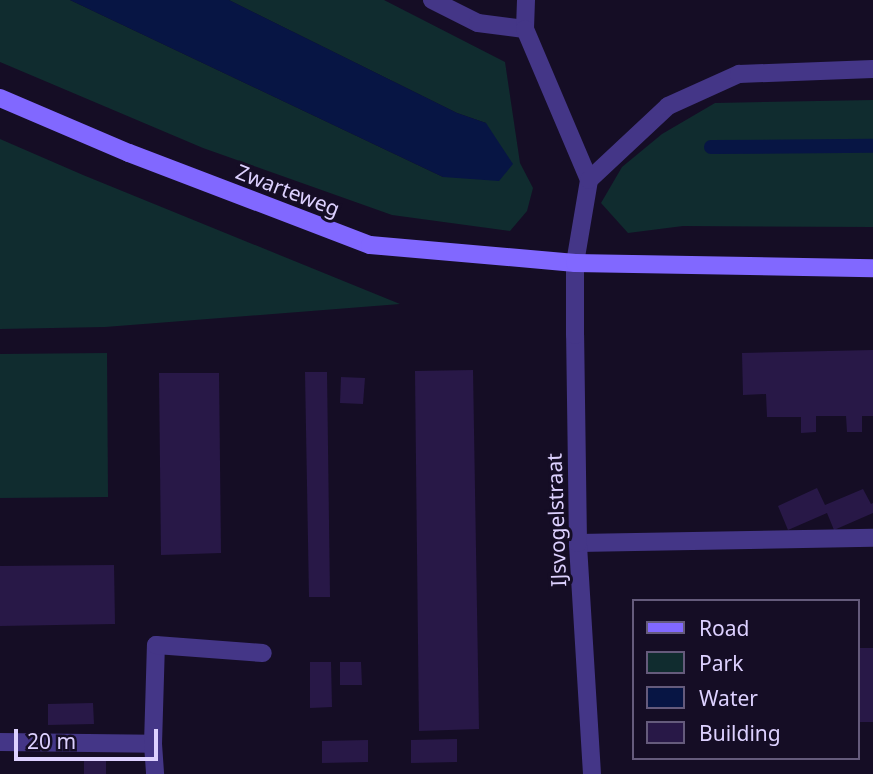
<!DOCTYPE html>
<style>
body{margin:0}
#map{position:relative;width:873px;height:774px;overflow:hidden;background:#150d25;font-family:"Noto Sans",sans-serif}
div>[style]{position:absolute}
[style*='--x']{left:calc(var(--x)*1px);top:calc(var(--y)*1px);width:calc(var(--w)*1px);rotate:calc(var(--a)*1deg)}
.green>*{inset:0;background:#102c2f}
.water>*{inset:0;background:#071544}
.stream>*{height:14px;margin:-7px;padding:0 7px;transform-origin:7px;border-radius:7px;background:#071544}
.building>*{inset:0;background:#281847}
.lane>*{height:18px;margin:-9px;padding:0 9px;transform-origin:9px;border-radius:9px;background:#443687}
.street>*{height:18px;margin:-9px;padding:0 9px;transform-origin:9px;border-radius:9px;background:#443687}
.secondary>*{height:18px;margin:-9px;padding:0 9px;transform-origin:9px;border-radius:9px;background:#8168ff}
span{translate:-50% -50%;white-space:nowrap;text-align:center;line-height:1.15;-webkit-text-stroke:6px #150d25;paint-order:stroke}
.street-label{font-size:21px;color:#ddd1ff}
.legend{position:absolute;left:632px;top:599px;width:228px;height:161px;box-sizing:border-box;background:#150d25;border:2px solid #655b7c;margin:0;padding:9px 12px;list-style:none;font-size:21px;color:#ddd1ff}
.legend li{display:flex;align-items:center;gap:14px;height:35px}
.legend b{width:35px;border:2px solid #655b7c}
.scale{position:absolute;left:14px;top:729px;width:144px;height:32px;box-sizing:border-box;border:4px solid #ddd1ff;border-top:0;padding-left:9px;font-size:21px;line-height:24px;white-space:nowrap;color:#ddd1ff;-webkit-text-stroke:5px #150d25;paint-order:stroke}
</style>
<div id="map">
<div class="green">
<div style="clip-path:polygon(0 0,70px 0,443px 177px,486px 123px,457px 113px,229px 0,384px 0,505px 62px,520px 163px,533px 188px,527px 211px,510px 231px,392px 215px,203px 148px,0 62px)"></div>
<div style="clip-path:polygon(873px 100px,873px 227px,683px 226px,628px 233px,601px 203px,622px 167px,662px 134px,715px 103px)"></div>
<div style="clip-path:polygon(0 139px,83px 175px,400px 304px,105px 327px,0 329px)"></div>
<div style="clip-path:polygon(107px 353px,108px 497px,0 498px,0 354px)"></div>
</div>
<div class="water">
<div style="clip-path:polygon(70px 0,229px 0,457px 113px,486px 123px,513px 164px,499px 181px,443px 177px)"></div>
</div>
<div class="stream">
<div style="--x:711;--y:147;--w:162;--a:-0.4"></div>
</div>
<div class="building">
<div style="clip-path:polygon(873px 350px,873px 416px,862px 416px,862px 432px,847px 432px,846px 416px,816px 416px,816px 432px,801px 433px,801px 417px,767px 417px,766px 394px,743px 395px,742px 353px)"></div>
<div style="clip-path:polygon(473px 370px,479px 729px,419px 731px,415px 371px)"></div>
<div style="clip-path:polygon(305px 372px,327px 372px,330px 597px,309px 597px)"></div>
<div style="clip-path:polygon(159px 373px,219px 373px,221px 553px,161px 555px)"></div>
<div style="clip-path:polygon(341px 377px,365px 378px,363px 404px,340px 403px)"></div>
<div style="clip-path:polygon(817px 488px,825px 505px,863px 489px,871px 504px,873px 503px,873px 513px,834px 530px,827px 513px,788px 530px,778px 506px)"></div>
<div style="clip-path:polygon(114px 565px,115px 624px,0 626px,0 566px)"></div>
<div style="clip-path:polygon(857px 648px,873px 648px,873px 722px,857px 722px)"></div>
<div style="clip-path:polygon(310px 662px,331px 662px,332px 707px,310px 708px)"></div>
<div style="clip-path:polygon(340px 662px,361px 662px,362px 685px,340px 685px)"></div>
<div style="clip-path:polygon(93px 703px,94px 724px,48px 725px,48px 704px)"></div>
<div style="clip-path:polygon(457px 739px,457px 762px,411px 763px,411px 740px)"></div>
<div style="clip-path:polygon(368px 740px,368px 762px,322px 763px,322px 741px)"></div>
<div style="clip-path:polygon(106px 760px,106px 774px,84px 774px,84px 761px)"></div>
</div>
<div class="lane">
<div style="--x:578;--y:543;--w:295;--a:-1"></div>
<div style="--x:0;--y:742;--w:153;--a:0.7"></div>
<div style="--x:153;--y:744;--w:99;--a:-88.3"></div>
<div style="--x:156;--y:645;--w:107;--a:4.3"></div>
<div style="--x:153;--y:744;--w:30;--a:86"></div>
</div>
<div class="street">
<div style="--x:432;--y:0;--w:51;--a:26.6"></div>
<div style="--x:478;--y:23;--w:47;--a:7.3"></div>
<div style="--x:526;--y:0;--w:29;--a:92"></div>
<div style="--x:525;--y:29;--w:164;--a:67"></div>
<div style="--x:592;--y:774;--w:231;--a:-93.5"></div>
<div style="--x:578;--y:543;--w:208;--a:-90.8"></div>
<div style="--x:575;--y:335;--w:72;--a:-90"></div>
<div style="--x:575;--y:263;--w:84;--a:-80.4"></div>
<div style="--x:589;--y:180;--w:108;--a:-43.1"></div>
<div style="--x:668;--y:106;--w:78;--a:-24.3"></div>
<div style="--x:739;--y:74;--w:134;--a:-2.1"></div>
</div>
<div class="secondary">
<div style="--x:0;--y:98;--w:140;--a:23.1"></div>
<div style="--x:129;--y:153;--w:258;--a:20.9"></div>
<div style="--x:370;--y:245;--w:206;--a:5"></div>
<div style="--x:575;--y:263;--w:298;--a:1"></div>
</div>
<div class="street-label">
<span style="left:288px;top:190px;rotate:21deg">Zwarteweg</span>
<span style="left:556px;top:520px;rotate:-92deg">IJsvogelstraat</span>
</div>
<ul class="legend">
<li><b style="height:9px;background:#8168ff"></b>Road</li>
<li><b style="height:19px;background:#102c2f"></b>Park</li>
<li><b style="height:19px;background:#071544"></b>Water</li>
<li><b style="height:19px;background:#281847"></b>Building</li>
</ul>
<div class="scale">20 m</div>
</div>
